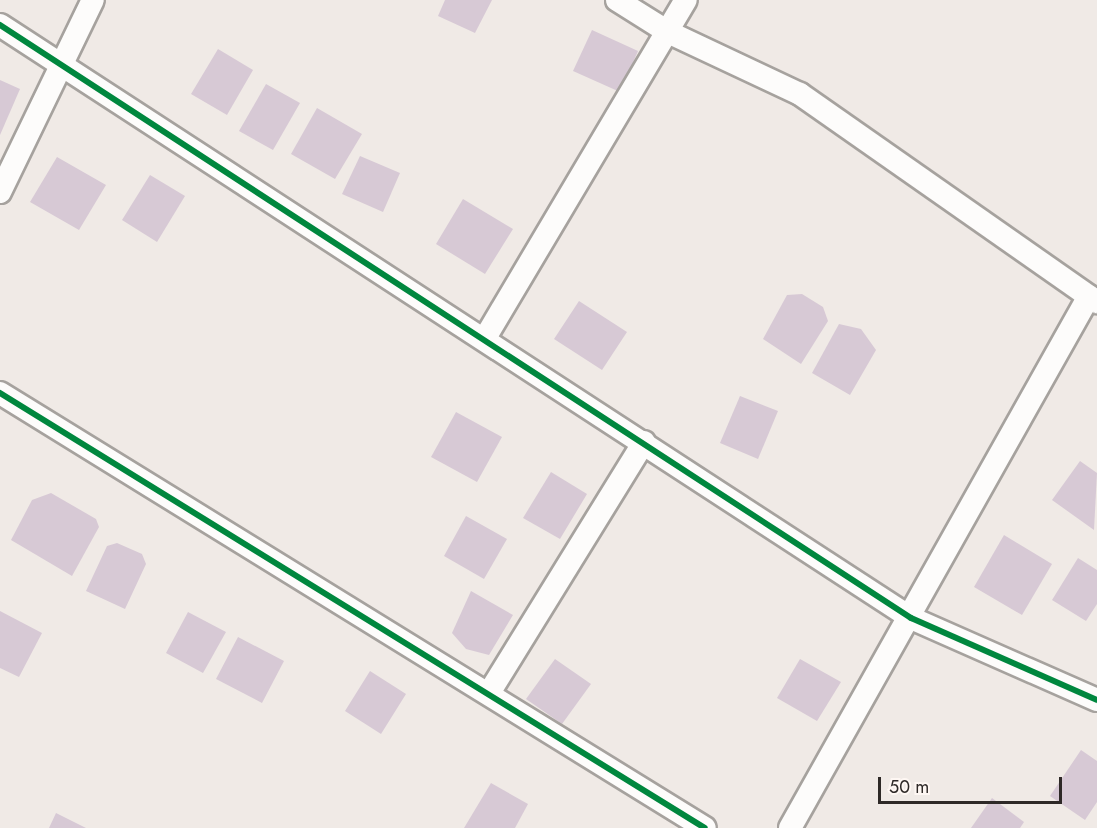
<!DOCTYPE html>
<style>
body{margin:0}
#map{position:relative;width:1097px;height:828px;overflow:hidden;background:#f0eae6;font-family:Jost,sans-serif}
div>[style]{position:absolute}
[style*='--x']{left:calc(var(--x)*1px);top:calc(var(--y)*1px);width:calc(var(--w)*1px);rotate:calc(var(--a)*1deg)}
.building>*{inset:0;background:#d7c9d5}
.roads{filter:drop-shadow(2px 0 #a6a29e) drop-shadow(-2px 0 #a6a29e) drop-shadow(0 2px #a6a29e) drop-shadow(0 -2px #a6a29e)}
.minor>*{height:22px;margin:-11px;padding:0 11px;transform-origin:11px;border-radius:11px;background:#fdfcfb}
.cycleway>*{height:6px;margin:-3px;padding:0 3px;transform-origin:3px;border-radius:3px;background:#00873e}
span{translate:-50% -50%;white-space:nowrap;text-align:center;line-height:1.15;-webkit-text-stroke:6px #fef7f3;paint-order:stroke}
.scale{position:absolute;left:878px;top:777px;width:184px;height:27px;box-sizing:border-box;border:3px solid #2e2927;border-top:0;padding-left:8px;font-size:18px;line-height:21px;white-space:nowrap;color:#2e2927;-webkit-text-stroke:4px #fef7f3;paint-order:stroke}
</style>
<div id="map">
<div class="building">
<div style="clip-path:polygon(445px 0,492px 0,475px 33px,438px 16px)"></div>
<div style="clip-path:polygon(592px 30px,638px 51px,620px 92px,573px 71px)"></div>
<div style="clip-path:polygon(218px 49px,253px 70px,227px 115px,191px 94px)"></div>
<div style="clip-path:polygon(0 80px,20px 89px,0 135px)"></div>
<div style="clip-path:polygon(266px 84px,300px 103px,273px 150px,239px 131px)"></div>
<div style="clip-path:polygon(317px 108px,362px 134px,335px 179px,291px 154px)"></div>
<div style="clip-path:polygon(360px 156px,400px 173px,383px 212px,342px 194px)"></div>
<div style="clip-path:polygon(57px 157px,106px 185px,79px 230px,30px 202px)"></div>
<div style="clip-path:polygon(150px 175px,185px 196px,157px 242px,122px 220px)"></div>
<div style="clip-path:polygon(463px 199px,513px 229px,485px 274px,436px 244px)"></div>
<div style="clip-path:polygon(802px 294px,823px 307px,828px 321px,801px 364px,763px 339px,787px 295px)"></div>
<div style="clip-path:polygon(579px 301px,627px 332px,602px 370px,554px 339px)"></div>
<div style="clip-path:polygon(839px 324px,861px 329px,876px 350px,850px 395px,812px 373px)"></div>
<div style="clip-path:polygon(740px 396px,778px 411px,758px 459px,720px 443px)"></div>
<div style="clip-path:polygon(456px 412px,502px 437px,477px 482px,431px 457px)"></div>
<div style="clip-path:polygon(1080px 461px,1097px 473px,1094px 530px,1052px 500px)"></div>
<div style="clip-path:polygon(551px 472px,587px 494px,560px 539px,523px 518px)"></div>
<div style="clip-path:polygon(51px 493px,96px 519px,99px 527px,72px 576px,11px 540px,32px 500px)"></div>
<div style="clip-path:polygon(466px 516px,507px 539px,484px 579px,444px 556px)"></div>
<div style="clip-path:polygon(1004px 535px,1052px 564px,1022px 615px,974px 587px)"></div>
<div style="clip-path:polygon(117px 543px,142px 554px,146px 564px,125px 609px,86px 591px,107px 546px)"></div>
<div style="clip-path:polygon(1078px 558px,1097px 570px,1097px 604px,1086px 621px,1052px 600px)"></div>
<div style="clip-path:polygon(471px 591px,513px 615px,489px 655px,466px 649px,452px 633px)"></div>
<div style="clip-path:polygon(0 611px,42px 633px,19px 677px,0 668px)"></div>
<div style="clip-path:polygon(188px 612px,226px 632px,203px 673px,166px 653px)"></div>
<div style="clip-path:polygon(238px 637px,284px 661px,262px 703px,216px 679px)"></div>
<div style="clip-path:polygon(555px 659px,591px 684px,562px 724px,526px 699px)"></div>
<div style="clip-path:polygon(800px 659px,841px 682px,817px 721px,777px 698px)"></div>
<div style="clip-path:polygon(370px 671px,406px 694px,381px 734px,345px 711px)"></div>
<div style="clip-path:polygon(1081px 750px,1097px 761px,1097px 802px,1085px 820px,1050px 796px)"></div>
<div style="clip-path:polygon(491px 783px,528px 804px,515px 828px,464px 828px)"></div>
<div style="clip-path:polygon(992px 798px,1024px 822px,1020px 828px,971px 828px)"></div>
<div style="clip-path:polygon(56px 813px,86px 828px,49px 828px)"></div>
</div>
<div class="roads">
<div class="minor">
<div style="--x:617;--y:0;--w:60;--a:32.1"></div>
<div style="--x:668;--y:32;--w:146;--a:25.2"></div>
<div style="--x:800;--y:94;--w:363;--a:35"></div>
<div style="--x:0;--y:25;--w:1087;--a:33.06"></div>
<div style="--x:911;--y:618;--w:203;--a:23.8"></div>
<div style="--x:0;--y:192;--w:213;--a:-64.2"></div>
<div style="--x:485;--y:338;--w:393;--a:-59.3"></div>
<div style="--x:0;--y:393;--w:828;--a:31.68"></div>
<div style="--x:489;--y:693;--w:295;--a:-58.3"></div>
<div style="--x:790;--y:828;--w:610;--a:-60.66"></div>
</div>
</div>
<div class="cycleway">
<div style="--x:0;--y:25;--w:1087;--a:33.06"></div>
<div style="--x:911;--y:618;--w:203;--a:23.8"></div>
<div style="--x:0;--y:393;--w:828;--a:31.68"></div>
</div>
<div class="scale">50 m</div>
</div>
